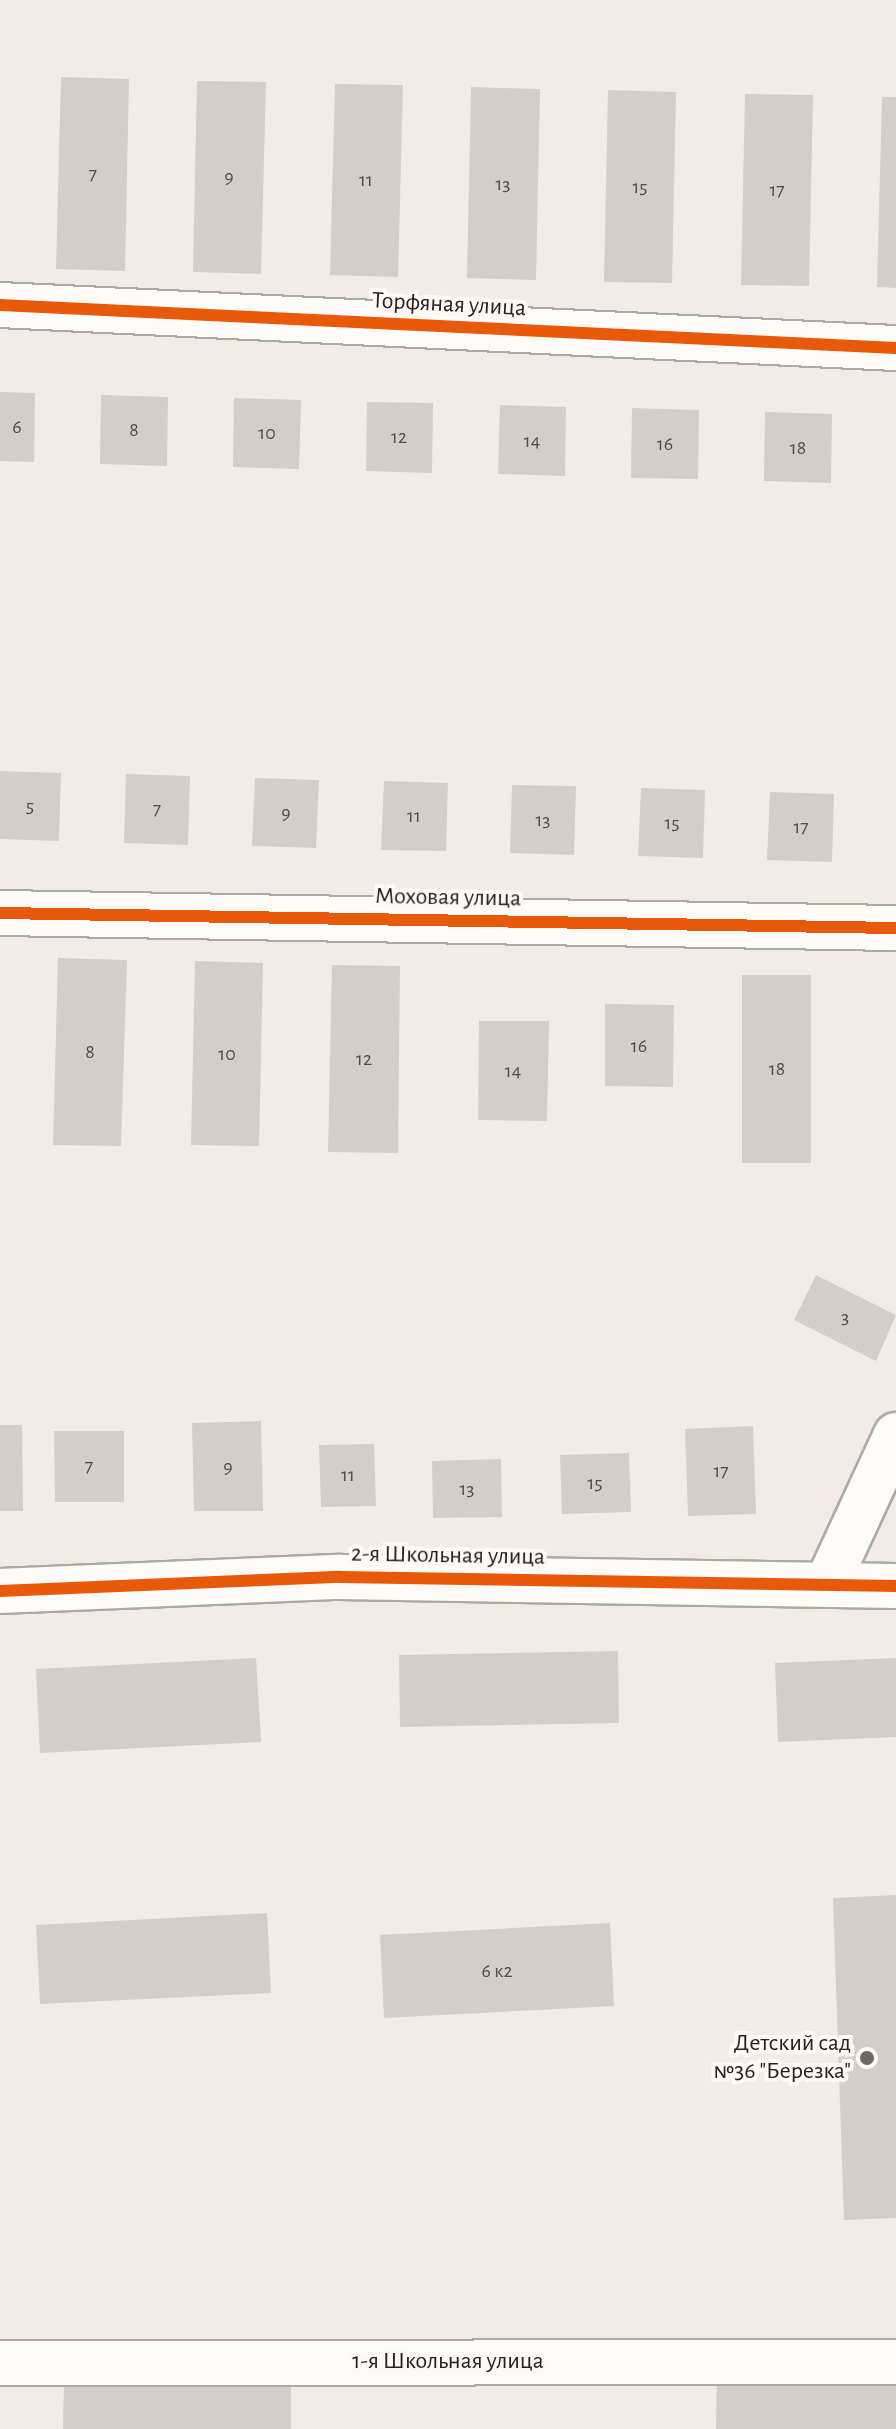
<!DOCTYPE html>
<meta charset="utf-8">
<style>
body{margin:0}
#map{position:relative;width:896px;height:2429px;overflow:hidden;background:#f3ebe7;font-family:"Alegreya Sans",sans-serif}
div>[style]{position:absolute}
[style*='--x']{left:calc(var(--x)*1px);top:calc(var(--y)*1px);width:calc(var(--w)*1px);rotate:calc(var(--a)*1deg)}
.building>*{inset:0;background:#d4cecb}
.roads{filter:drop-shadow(2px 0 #afa8a6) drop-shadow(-2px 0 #afa8a6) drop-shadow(0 2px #afa8a6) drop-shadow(0 -2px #afa8a6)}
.minor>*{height:44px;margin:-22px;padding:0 22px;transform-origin:22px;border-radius:22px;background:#fdfcfb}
.cycleway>*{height:12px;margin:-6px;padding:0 6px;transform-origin:6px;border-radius:6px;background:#e8590c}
.dots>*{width:22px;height:22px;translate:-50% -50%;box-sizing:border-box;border:4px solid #fff9f6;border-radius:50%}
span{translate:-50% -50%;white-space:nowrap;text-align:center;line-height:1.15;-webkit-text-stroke:8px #fff9f6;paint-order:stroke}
.number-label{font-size:20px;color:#524c49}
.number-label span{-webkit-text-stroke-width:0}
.street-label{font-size:24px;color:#26211e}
.poi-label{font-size:24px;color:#26211e}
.right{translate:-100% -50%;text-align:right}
</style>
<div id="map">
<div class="building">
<div style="clip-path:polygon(61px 77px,129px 79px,125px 271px,56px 269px)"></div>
<div style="clip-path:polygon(197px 81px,266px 82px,261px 274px,193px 272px)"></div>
<div style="clip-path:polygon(335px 84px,403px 85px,398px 277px,330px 275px)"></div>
<div style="clip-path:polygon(471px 87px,540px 89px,536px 280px,467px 278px)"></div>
<div style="clip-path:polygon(608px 90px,676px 92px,672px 283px,604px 282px)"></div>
<div style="clip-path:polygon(745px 94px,813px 95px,809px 286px,741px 285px)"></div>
<div style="clip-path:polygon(882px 97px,896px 97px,896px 288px,877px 287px)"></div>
<div style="clip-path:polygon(0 392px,35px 393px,34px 462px,0 461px)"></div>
<div style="clip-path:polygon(101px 395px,168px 397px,167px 466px,100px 464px)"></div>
<div style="clip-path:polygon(234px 398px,301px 400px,299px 469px,233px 467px)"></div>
<div style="clip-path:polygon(367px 402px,433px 403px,432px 473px,366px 471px)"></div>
<div style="clip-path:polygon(500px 405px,566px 407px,565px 476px,498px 474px)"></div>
<div style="clip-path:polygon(632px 408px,699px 410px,698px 479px,631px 478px)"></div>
<div style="clip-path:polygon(765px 412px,832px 414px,831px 483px,764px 481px)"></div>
<div style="clip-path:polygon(0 771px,61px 773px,59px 841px,0 839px)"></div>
<div style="clip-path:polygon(126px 774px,190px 776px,188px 845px,124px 843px)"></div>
<div style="clip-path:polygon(255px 778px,319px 780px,316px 848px,252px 846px)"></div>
<div style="clip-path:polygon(384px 781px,448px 783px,446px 851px,381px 850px)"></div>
<div style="clip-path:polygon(512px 785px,576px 786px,574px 855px,510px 853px)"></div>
<div style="clip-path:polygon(641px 788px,705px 790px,703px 858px,638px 856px)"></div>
<div style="clip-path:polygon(770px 792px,834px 794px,832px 862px,767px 860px)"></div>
<div style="clip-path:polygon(58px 958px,127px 960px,121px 1146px,53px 1145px)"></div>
<div style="clip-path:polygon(195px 961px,263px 963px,259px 1146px,191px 1145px)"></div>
<div style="clip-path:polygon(332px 965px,400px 966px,398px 1153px,328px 1152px)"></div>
<div style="clip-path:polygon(742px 975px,811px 975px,811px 1163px,742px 1163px)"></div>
<div style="clip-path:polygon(605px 1004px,674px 1005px,673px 1087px,605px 1086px)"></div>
<div style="clip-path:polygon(479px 1021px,549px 1021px,547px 1121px,478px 1120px)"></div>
<div style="clip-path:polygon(816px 1275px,896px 1315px,876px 1361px,794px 1320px)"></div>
<div style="clip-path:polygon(261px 1421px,263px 1511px,194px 1511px,192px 1423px)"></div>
<div style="clip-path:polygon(0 1425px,22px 1425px,23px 1511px,0 1511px)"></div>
<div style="clip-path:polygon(753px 1426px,756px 1514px,688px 1516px,685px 1429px)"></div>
<div style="clip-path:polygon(54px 1431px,124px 1431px,124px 1502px,55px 1502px)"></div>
<div style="clip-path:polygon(374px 1444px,376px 1506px,321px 1507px,319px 1445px)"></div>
<div style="clip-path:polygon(629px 1453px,631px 1512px,562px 1514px,560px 1455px)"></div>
<div style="clip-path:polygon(501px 1459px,502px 1517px,433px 1518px,432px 1461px)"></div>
<div style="clip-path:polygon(618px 1651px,619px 1723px,400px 1727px,399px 1655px)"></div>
<div style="clip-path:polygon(256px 1658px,261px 1742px,40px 1753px,36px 1669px)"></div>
<div style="clip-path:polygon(896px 1658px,896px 1737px,778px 1742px,775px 1663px)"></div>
<div style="clip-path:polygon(896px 1895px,896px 2218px,844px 2220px,833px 1898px)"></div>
<div style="clip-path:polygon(267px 1913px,271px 1993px,40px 2004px,36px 1925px)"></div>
<div style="clip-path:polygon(610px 1923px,614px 2006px,384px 2018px,380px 1935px)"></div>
<div style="clip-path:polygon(717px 2370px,896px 2372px,896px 2429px,716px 2429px)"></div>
<div style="clip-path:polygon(64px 2382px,291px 2385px,291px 2429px,63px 2429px)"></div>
</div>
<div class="roads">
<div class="minor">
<div style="--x:0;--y:305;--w:897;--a:2.75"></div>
<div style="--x:0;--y:913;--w:896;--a:0.96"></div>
<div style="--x:828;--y:1582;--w:162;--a:-65.2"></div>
<div style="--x:0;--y:1591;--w:340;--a:-2.4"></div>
<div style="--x:340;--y:1577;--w:556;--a:0.93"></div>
<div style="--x:0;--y:2363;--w:896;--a:-0.06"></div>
</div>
</div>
<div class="cycleway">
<div style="--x:0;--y:305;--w:897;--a:2.75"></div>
<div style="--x:0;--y:913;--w:896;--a:0.96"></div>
<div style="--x:0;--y:1591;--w:340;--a:-2.4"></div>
<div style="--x:340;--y:1577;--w:556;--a:0.93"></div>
</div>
<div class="dots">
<div style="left:867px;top:2058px;background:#6e6864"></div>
</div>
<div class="number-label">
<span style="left:93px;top:174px">7</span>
<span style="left:229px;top:177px">9</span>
<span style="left:366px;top:180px">11</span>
<span style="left:503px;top:184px">13</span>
<span style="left:640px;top:187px">15</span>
<span style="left:777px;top:190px">17</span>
<span style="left:17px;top:427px">6</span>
<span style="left:134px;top:430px">8</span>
<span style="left:267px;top:433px">10</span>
<span style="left:399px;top:437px">12</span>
<span style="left:532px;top:441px">14</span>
<span style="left:665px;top:444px">16</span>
<span style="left:798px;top:448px">18</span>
<span style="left:30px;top:806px">5</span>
<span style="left:157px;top:809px">7</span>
<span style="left:286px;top:813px">9</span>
<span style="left:414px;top:816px">11</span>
<span style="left:543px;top:820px">13</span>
<span style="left:672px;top:823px">15</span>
<span style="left:801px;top:827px">17</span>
<span style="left:639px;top:1046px">16</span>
<span style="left:90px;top:1052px">8</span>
<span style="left:227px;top:1054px">10</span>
<span style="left:364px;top:1059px">12</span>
<span style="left:777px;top:1069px">18</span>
<span style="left:513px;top:1071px">14</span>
<span style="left:845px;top:1317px">3</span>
<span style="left:89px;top:1466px">7</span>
<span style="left:228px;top:1467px">9</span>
<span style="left:721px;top:1471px">17</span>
<span style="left:348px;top:1475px">11</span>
<span style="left:595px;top:1483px">15</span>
<span style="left:467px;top:1489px">13</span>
<span style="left:497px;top:1971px">6 к2</span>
</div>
<div class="street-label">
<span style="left:449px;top:305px;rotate:3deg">Торфяная улица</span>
<span style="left:448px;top:898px;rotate:1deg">Моховая улица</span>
<span style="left:448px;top:1556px;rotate:1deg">2-я Школьная улица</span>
<span style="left:448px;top:2362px">1-я Школьная улица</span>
</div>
<div class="poi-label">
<span class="right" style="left:851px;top:2058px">Детский сад<br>№36 "Березка"</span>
</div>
</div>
